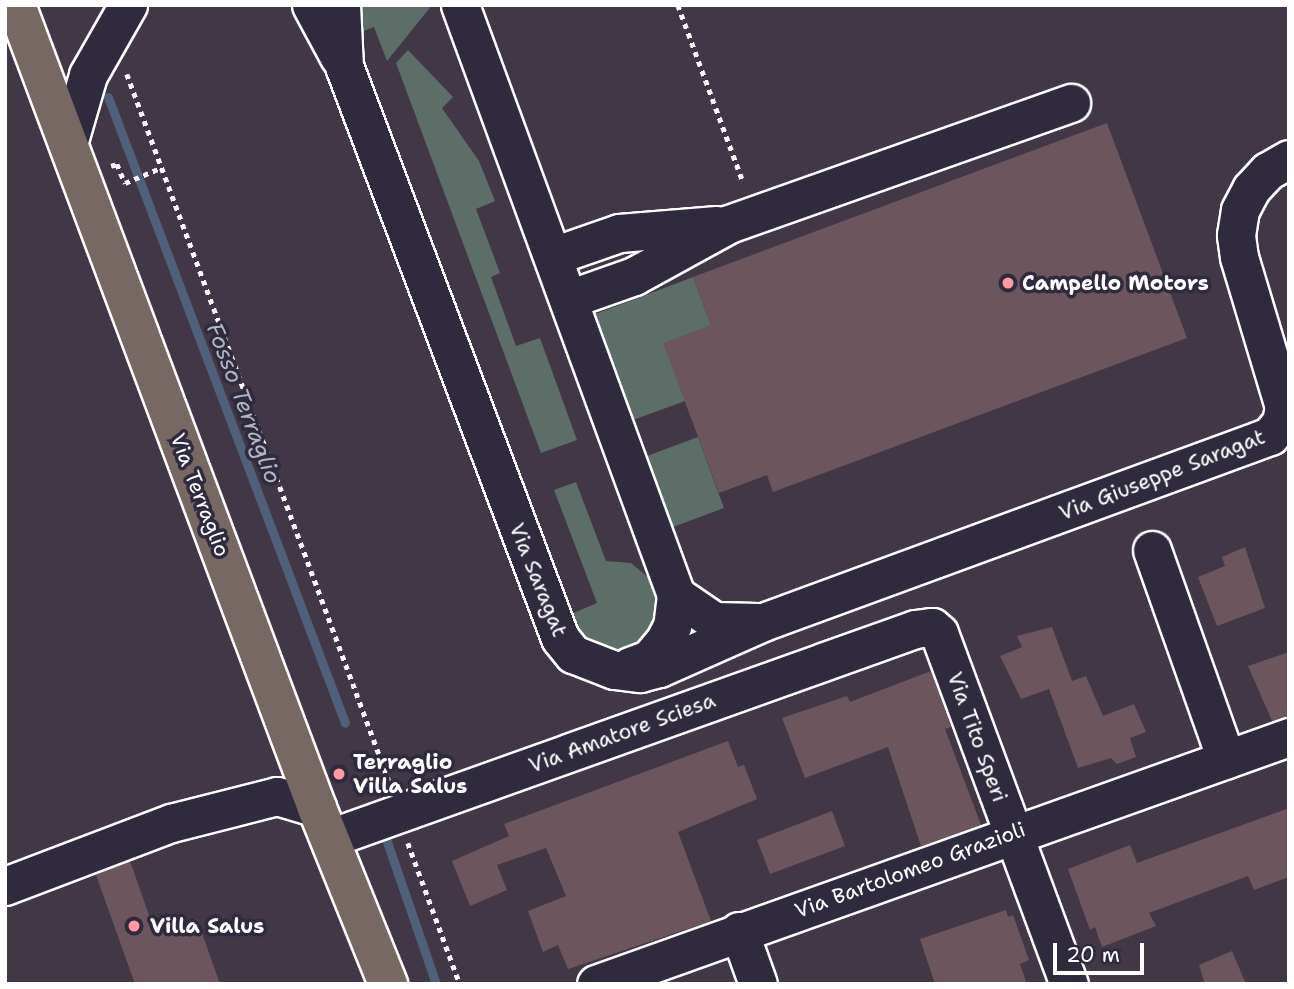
<!DOCTYPE html>
<style>
body{margin:0}
#map{position:relative;width:1294px;height:989px;overflow:hidden;background:#423747;font-family:"Shantell Sans",sans-serif}
div>[style]{position:absolute}
[style*='--x']{left:calc(var(--x)*1px);top:calc(var(--y)*1px);width:calc(var(--w)*1px);rotate:calc(var(--a)*1deg)}
.green>*{inset:0;background:#5c6e67}
.stream>*{height:9px;margin:-4.5px;padding:0 4.5px;transform-origin:4.5px;border-radius:4.5px;background:#505f7a}
.building>*{inset:0;background:#6d555e}
.path>*{height:4.5px;margin-top:-2.25px;transform-origin:0;background:repeating-linear-gradient(90deg,#fff 0 5px,transparent 0 10px)}
.roads{filter:drop-shadow(2px 0 #fff) drop-shadow(-2px 0 #fff) drop-shadow(0 2px #fff) drop-shadow(0 -2px #fff)}
.minor>*{height:37px;margin:-18.5px;padding:0 18.5px;transform-origin:18.5px;border-radius:18.5px;background:#2f2a3d}
.major>*{height:38px;margin:-19px;padding:0 19px;transform-origin:19px;border-radius:19px;background:#776864}
.dots>*{width:19px;height:19px;translate:-50% -50%;box-sizing:border-box;border:4px solid #2f2a3d;border-radius:50%}
span{translate:-50% -50%;white-space:nowrap;text-align:center;line-height:1.15;-webkit-text-stroke:7px #2f2a3d;paint-order:stroke}
.poi-label{font-size:21px;color:#fff;font-weight:700}
.left{translate:0 -50%;text-align:left}
.street-label{font-size:21px;color:#fff}
.water-label{font-size:23px;color:#b0b7c3;font-style:italic}
.frame{position:absolute;inset:0;border:7px solid #fff;pointer-events:none}
.scale{position:absolute;left:1053px;top:943px;width:91px;height:32px;box-sizing:border-box;border:4px solid #fff;border-top:0;padding-left:9px;font-size:21px;line-height:24px;white-space:nowrap;color:#fff;-webkit-text-stroke:5px #2f2a3d;paint-order:stroke}
</style>
<div id="map">
<div class="green">
<div style="clip-path:polygon(351px 5px,432px 5px,387px 61px,374px 27px,353px 35px)"></div>
<div style="clip-path:polygon(408px 50px,453px 97px,442px 108px,479px 161px,495px 201px,476px 209px,500px 273px,491px 277px,516px 346px,540px 338px,577px 440px,541px 453px,396px 63px)"></div>
<div style="clip-path:polygon(693px 277px,711px 325px,685px 401px,633px 420px,593px 315px)"></div>
<div style="clip-path:polygon(698px 437px,724px 508px,673px 527px,647px 456px)"></div>
<div style="clip-path:polygon(576px 482px,606px 561px,631px 563px,650px 579px,660px 602px,657px 623px,642px 643px,619px 652px,597px 649px,580px 637px,569px 615px,597px 603px,554px 490px)"></div>
</div>
<div class="stream">
<div style="--x:108;--y:97;--w:669;--a:69.26"></div>
<div style="--x:384;--y:833;--w:160;--a:71"></div>
</div>
<div class="building">
<div style="clip-path:polygon(1107px 123px,1187px 338px,773px 492px,767px 475px,719px 493px,663px 343px,711px 325px,693px 277px)"></div>
<div style="clip-path:polygon(1245px 547px,1265px 608px,1217px 626px,1198px 577px,1225px 566px,1222px 557px)"></div>
<div style="clip-path:polygon(1052px 627px,1072px 681px,1086px 676px,1103px 716px,1134px 704px,1146px 732px,1130px 738px,1136px 757px,1117px 764px,1111px 758px,1078px 768px,1049px 689px,1021px 699px,1000px 656px,1022px 647px,1017px 636px)"></div>
<div style="clip-path:polygon(1289px 652px,1289px 717px,1272px 721px,1248px 666px)"></div>
<div style="clip-path:polygon(931px 671px,951px 727px,945px 729px,981px 825px,921px 846px,888px 747px,805px 778px,782px 718px,847px 696px,850px 702px)"></div>
<div style="clip-path:polygon(728px 741px,738px 767px,744px 765px,757px 799px,678px 832px,711px 921px,568px 969px,558px 945px,543px 952px,528px 911px,566px 896px,546px 848px,497px 865px,507px 890px,470px 906px,452px 861px,509px 836px,504px 824px)"></div>
<div style="clip-path:polygon(1289px 808px,1289px 877px,1254px 890px,1248px 876px,1149px 913px,1156px 926px,1102px 947px,1095px 927px,1090px 930px,1068px 869px,1130px 845px,1137px 863px)"></div>
<div style="clip-path:polygon(832px 811px,845px 846px,770px 874px,757px 840px)"></div>
<div style="clip-path:polygon(130px 861px,155px 932px,197px 919px,220px 984px,135px 984px,96px 875px)"></div>
<div style="clip-path:polygon(1006px 910px,1008px 917px,1013px 915px,1029px 960px,1020px 964px,1027px 984px,935px 984px,920px 939px)"></div>
<div style="clip-path:polygon(1232px 951px,1246px 984px,1205px 984px,1199px 965px)"></div>
</div>
<div class="path">
<div style="--x:678;--y:5;--w:189;--a:69.8"></div>
<div style="--x:127;--y:74;--w:754;--a:69.67"></div>
<div style="--x:111;--y:166;--w:6;--a:-18"></div>
<div style="--x:117;--y:164;--w:21;--a:67"></div>
<div style="--x:125;--y:183;--w:39;--a:-23"></div>
<div style="--x:408;--y:843;--w:150;--a:69.8"></div>
</div>
<div class="roads">
<div class="minor">
<div style="--x:311;--y:5;--w:59;--a:61.7"></div>
<div style="--x:341;--y:5;--w:61;--a:87.2"></div>
<div style="--x:344;--y:66;--w:611;--a:69.31"></div>
<div style="--x:560;--y:638;--w:21;--a:51"></div>
<div style="--x:573;--y:654;--w:44;--a:21.3"></div>
<div style="--x:614;--y:670;--w:26;--a:7"></div>
<div style="--x:640;--y:673;--w:20;--a:-15"></div>
<div style="--x:659;--y:668;--w:114;--a:-23.9"></div>
<div style="--x:763;--y:622;--w:540;--a:-20.15"></div>
<div style="--x:1270;--y:436;--w:18;--a:-52"></div>
<div style="--x:1281;--y:422;--w:15;--a:-79"></div>
<div style="--x:1284;--y:407;--w:157;--a:-106.7"></div>
<div style="--x:1239;--y:257;--w:22;--a:-98"></div>
<div style="--x:1236;--y:235;--w:25;--a:-81"></div>
<div style="--x:1240;--y:210;--w:24;--a:-62"></div>
<div style="--x:1251;--y:189;--w:25;--a:-47"></div>
<div style="--x:1268;--y:171;--w:24;--a:-30"></div>
<div style="--x:460;--y:5;--w:628;--a:69.89"></div>
<div style="--x:676;--y:595;--w:31;--a:97"></div>
<div style="--x:672;--y:626;--w:16;--a:117"></div>
<div style="--x:665;--y:640;--w:25;--a:130"></div>
<div style="--x:649;--y:659;--w:20;--a:160"></div>
<div style="--x:68;--y:144;--w:72;--a:-73.8"></div>
<div style="--x:88;--y:75;--w:81;--a:-60.3"></div>
<div style="--x:553;--y:256;--w:70;--a:-19.2"></div>
<div style="--x:619;--y:233;--w:98;--a:-4.7"></div>
<div style="--x:569;--y:299;--w:69;--a:-19.5"></div>
<div style="--x:634;--y:276;--w:108;--a:-28.7"></div>
<div style="--x:729;--y:224;--w:363;--a:-19.5"></div>
<div style="--x:1152;--y:550;--w:222;--a:70.5"></div>
<div style="--x:676;--y:595;--w:46;--a:34.4"></div>
<div style="--x:714;--y:621;--w:44;--a:1.3"></div>
<div style="--x:330;--y:838;--w:621;--a:-19.66"></div>
<div style="--x:915;--y:629;--w:17;--a:-7"></div>
<div style="--x:932;--y:627;--w:9;--a:41"></div>
<div style="--x:939;--y:633;--w:374;--a:69.7"></div>
<div style="--x:5;--y:886;--w:178;--a:-20.8"></div>
<div style="--x:171;--y:823;--w:109;--a:-14.3"></div>
<div style="--x:277;--y:796;--w:42;--a:16.7"></div>
<div style="--x:739;--y:931;--w:56;--a:70.3"></div>
<div style="--x:596;--y:984;--w:736;--a:-19.62"></div>
</div>
<div class="major">
<div style="--x:16;--y:5;--w:858;--a:69.45"></div>
<div style="--x:317;--y:808;--w:190;--a:68"></div>
</div>
</div>
<div class="dots">
<div style="left:1008px;top:283px;background:#ff9aa2"></div>
<div style="left:339px;top:774px;background:#ff9aa2"></div>
<div style="left:134px;top:926px;background:#ff9aa2"></div>
</div>
<div class="poi-label">
<span class="left" style="left:1022px;top:283px">Campello Motors</span>
<span class="left" style="left:353px;top:774px">Terraglio<br>Villa Salus</span>
<span class="left" style="left:150px;top:926px">Villa Salus</span>
</div>
<div class="street-label">
<span style="left:1162px;top:475px;rotate:-21deg">Via Giuseppe Saragat</span>
<span style="left:200px;top:495px;rotate:69deg">Via Terraglio</span>
<span style="left:538px;top:580px;rotate:68deg">Via Saragat</span>
<span style="left:622px;top:733px;rotate:-20deg">Via Amatore Sciesa</span>
<span style="left:977px;top:737px;rotate:70deg">Via Tito Speri</span>
<span style="left:910px;top:870px;rotate:-20deg">Via Bartolomeo Grazioli</span>
</div>
<div class="water-label">
<span style="left:244px;top:403px;rotate:69deg">Fosso Terraglio</span>
</div>
<div class="frame"></div>
<div class="scale">20 m</div>
</div>
